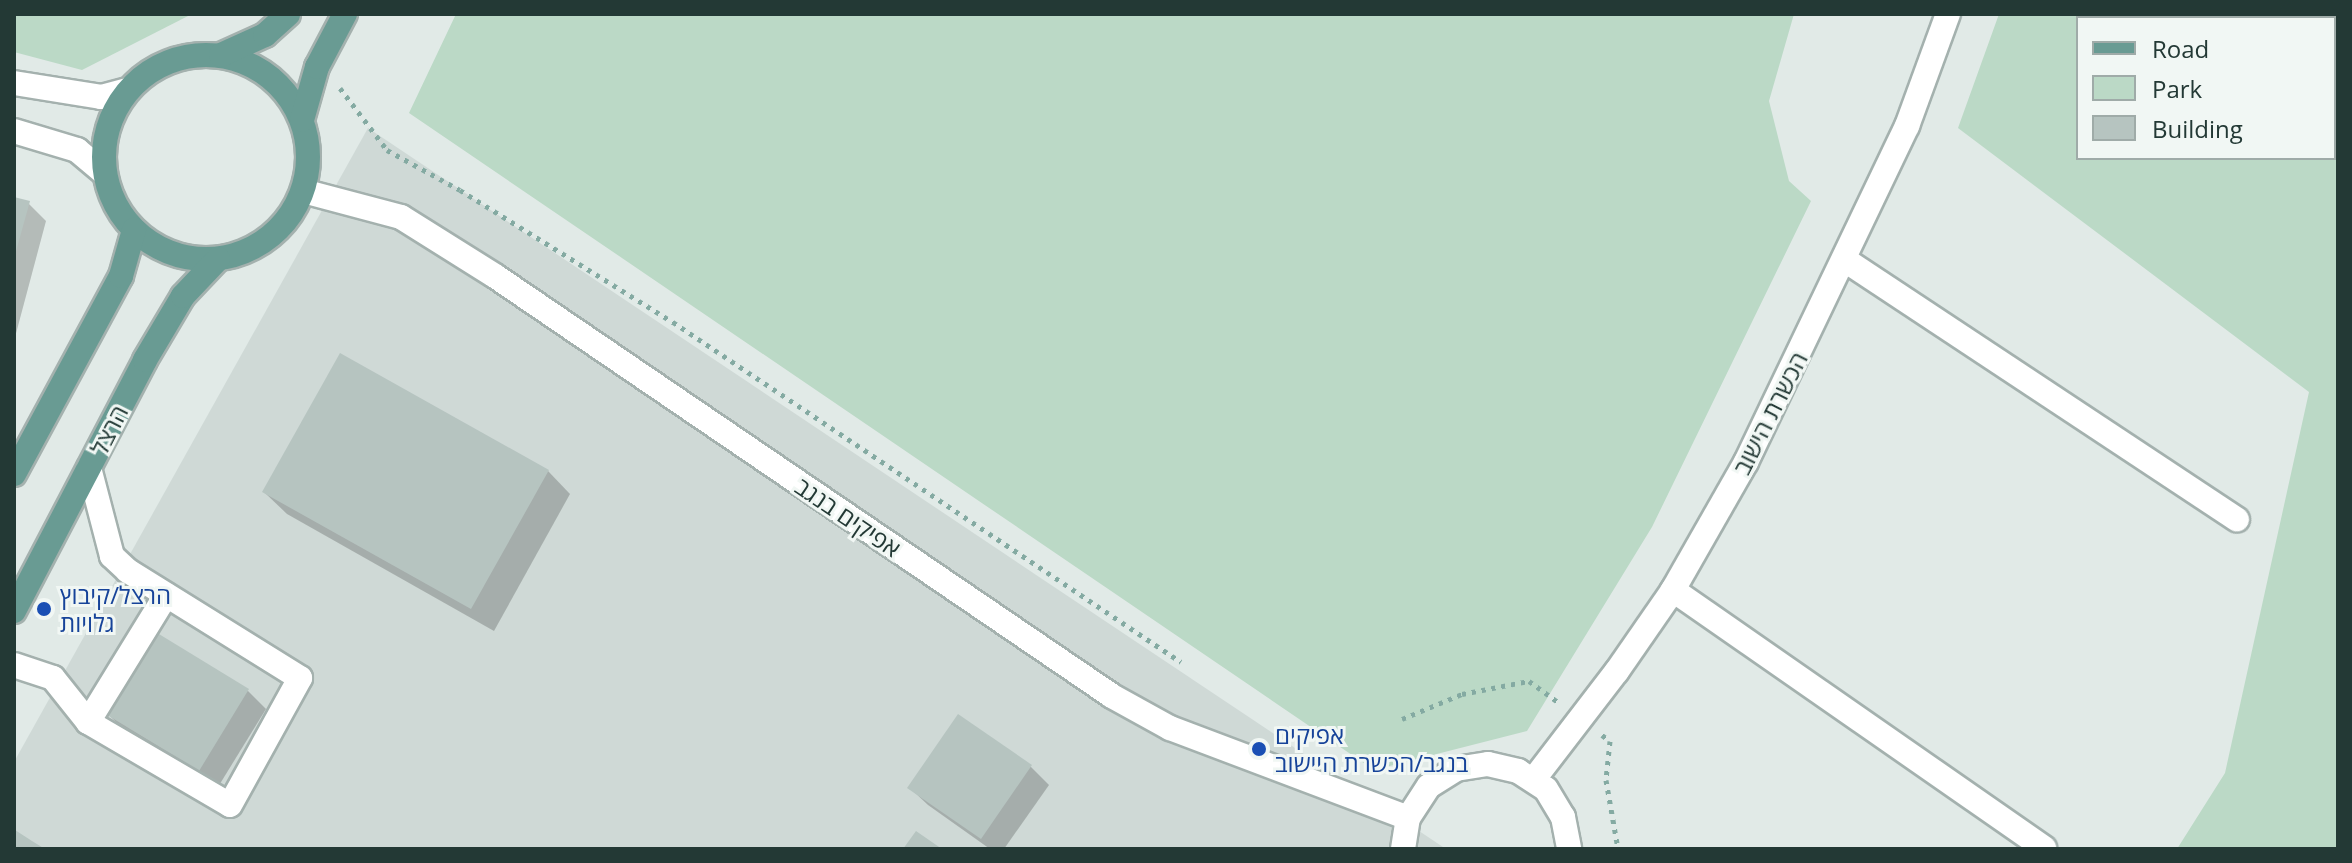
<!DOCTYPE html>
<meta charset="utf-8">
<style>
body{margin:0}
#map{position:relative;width:2352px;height:863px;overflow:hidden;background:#e1eae7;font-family:"Open Sans","Noto Sans Hebrew",sans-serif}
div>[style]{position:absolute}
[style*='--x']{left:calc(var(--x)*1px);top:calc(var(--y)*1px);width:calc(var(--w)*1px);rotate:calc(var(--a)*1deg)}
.built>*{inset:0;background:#cfd9d6}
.green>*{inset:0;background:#bbd9c6}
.shadow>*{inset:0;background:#0003}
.building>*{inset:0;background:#b6c4c0}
.path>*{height:5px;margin-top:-2.5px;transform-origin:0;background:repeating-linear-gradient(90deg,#84aaa2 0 4px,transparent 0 10px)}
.roads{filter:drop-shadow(2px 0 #a4b1ae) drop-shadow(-2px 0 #a4b1ae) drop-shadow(0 2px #a4b1ae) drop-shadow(0 -2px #a4b1ae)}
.minor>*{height:24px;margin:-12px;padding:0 12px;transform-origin:12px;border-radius:12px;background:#fff}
.major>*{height:24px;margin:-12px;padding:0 12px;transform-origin:12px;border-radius:12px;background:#699b93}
.major>.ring{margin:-12px;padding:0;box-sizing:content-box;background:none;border:24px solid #699b93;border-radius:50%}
.dots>*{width:22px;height:22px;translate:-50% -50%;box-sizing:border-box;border:4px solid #f1f7f4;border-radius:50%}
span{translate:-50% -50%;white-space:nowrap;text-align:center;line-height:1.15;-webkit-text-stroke:6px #f1f7f4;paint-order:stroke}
.street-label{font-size:24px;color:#233935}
.transit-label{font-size:24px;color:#164399}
.left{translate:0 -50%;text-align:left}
.frame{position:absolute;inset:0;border:16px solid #233935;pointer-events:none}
.legend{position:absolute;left:2076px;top:16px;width:260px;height:144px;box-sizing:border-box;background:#f1f7f4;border:2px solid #9faba8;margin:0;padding:10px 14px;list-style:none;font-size:24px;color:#233935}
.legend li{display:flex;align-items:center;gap:16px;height:40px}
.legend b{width:40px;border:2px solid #9faba8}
</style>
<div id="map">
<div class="built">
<div style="clip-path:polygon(368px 128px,1446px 849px,14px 849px,14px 762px)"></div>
</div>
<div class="green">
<div style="clip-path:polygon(14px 14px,192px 14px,82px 70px,14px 52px)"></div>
<div style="clip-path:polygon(456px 14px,1794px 14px,1769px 101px,1789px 181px,1811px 201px,1652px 527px,1527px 731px,1374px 770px,409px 113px)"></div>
<div style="clip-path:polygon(evenodd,1999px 14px,2338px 14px,2338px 849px,2177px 849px,2225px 773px,2309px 392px,1958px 128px,1999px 14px,2078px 18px,2334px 18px,2334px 158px,2078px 158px,2078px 18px)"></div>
</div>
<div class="shadow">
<div style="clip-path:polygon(14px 199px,28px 203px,46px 221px,14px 341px)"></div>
<div style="clip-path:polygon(548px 471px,570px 494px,494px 631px,287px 514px,264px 492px)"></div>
<div style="clip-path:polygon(248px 691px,266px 709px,218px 787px,124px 730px,106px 712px)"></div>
<div style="clip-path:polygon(959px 717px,1031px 767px,1049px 785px,1004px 849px,990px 849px,928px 805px,910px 788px)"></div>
</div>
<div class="building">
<div style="clip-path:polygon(14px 197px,30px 201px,15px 255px,14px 255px)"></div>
<div style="clip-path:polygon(340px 353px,549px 470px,471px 609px,262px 492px)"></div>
<div style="clip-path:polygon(154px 631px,249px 689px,199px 771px,104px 713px)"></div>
<div style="clip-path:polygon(958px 714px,1032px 765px,981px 839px,907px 788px)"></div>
<div style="clip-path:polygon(15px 830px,32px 841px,45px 849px,14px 849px)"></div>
<div style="clip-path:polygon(916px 831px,942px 849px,903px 849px)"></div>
</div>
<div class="path">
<div style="--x:340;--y:88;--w:78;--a:52.8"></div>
<div style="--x:387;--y:150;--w:83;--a:28.7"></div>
<div style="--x:460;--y:190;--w:251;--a:31.8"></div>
<div style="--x:673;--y:322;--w:611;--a:33.79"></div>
<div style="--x:1402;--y:719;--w:65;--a:-22.6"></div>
<div style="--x:1462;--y:694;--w:68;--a:-11"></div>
<div style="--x:1529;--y:681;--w:37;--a:36"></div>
<div style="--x:1602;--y:735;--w:10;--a:37"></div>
<div style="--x:1610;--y:741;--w:39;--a:96"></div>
<div style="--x:1606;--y:780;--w:70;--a:80.1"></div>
</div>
<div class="roads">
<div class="minor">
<div style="--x:14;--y:83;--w:88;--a:9.1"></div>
<div style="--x:101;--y:97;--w:27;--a:-15"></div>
<div style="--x:14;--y:131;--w:66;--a:16.8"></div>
<div style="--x:77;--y:150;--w:35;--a:40"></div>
<div style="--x:303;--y:191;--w:101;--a:14.9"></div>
<div style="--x:401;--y:217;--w:111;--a:32.1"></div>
<div style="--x:495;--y:276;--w:746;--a:34.24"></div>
<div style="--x:1112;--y:696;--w:66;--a:28.9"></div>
<div style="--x:1170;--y:728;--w:254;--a:20.7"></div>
<div style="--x:1845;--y:260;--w:470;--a:33.5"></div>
<div style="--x:1673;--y:590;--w:452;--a:34.8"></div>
<div style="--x:14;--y:665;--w:41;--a:18.4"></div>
<div style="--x:53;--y:678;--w:56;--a:51.5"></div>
<div style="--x:88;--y:722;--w:164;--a:30.3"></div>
<div style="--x:230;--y:805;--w:145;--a:-61.1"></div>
<div style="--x:300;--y:678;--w:203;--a:-148.1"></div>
<div style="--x:128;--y:571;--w:22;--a:-137"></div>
<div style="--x:112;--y:556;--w:91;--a:-104.6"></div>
<div style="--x:88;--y:722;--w:149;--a:-58.4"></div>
<div style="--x:1534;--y:779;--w:136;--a:-52.5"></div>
<div style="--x:1617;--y:671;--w:98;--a:-55.3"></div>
<div style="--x:1673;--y:590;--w:147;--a:-60.3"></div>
<div style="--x:1746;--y:462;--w:373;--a:-64.4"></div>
<div style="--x:1907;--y:126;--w:119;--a:-69.9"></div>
<div style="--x:1403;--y:849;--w:31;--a:-81"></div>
<div style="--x:1408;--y:818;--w:38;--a:-57"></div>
<div style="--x:1429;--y:786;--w:32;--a:-32"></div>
<div style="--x:1456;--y:769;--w:32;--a:-9"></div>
<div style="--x:1488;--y:764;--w:31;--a:13"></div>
<div style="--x:1518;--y:771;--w:33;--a:33"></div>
<div style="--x:1546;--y:789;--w:33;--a:59"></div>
<div style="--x:1563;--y:817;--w:33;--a:79"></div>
</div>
<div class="major">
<div class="ring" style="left:104px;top:55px;width:180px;height:180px"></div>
<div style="--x:221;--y:55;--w:48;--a:-24.4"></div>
<div style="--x:265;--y:35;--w:31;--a:-42"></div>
<div style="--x:302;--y:120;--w:55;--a:-74.2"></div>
<div style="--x:317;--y:67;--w:60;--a:-62.2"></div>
<div style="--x:14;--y:474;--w:225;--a:-61.6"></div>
<div style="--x:121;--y:276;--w:48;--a:-74.2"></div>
<div style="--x:14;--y:611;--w:283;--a:-62.4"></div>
<div style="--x:145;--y:360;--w:74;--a:-59.3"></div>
<div style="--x:183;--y:296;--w:51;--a:-46.6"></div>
</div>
</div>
<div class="dots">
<div style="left:44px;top:609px;background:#1a4fb4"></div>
<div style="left:1259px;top:749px;background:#1a4fb4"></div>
</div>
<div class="street-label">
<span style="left:1770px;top:413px;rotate:-63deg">הכשרת הישוב</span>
<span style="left:109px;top:430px;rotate:-63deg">הרצל</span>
<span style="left:848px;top:517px;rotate:34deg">אפיקים בנגב</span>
</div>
<div class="transit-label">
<span class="left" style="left:60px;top:609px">הרצל/קיבוץ<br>גלויות</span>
<span class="left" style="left:1275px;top:749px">אפיקים<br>בנגב/הכשרת היישוב</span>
</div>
<div class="frame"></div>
<ul class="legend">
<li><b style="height:10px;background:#699b93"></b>Road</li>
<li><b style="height:22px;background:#bbd9c6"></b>Park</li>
<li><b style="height:22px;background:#b6c4c0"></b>Building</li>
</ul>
</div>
